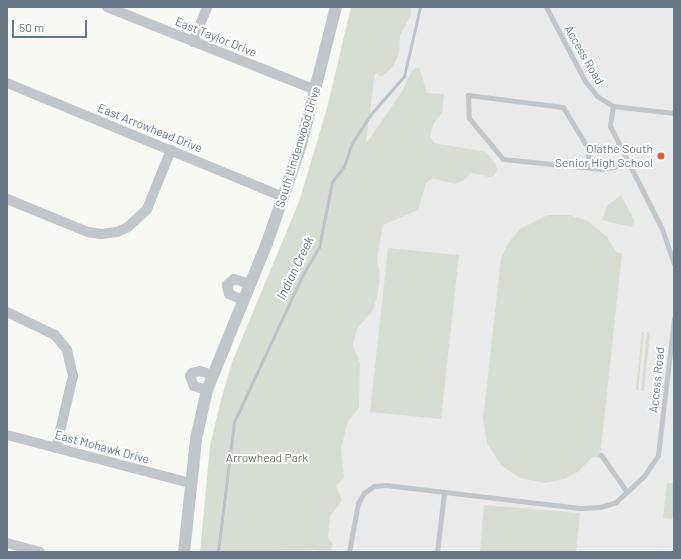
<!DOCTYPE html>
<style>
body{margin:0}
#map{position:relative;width:681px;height:559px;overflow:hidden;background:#f8f8f5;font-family:Barlow,sans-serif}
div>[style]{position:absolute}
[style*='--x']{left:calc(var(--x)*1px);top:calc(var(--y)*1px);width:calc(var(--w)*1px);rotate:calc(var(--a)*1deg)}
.built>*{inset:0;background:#e9eae9}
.green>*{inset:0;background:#d8ddd4}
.stream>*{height:3px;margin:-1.5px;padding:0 1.5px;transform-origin:1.5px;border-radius:1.5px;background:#b9c5ca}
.service>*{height:5px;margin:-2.5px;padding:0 2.5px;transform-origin:2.5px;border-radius:2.5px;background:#c1c6ca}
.minor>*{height:10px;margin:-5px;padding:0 5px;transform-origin:5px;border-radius:5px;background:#c1c6ca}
.tertiary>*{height:12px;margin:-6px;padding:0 6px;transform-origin:6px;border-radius:6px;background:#c1c6ca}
.dots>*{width:11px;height:11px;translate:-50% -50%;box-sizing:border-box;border:2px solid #fff;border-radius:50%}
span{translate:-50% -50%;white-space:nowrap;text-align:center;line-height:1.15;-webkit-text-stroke:4px #fff;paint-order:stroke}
.street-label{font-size:12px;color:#667888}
.poi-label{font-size:12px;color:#667888}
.right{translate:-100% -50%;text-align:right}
.park-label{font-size:12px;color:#667961}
.water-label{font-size:13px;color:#627983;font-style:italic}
.frame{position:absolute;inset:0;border:8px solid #667888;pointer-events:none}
.scale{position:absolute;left:12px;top:20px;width:75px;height:18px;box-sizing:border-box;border:2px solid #667888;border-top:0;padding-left:5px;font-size:12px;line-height:14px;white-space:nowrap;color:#667888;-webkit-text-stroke:3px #fff;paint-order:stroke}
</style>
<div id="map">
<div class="built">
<div style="clip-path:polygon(383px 7px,674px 7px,674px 552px,315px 552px)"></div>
</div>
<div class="green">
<div style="clip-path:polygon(351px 7px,411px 7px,411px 15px,400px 35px,399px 53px,393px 67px,381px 77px,375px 73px,366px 144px,403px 90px,412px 70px,419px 67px,427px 93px,444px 94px,442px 113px,434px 123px,430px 135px,434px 143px,486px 152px,496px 164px,497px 170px,494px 176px,489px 177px,471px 173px,464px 180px,455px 184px,432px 178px,426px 183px,418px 210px,383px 225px,377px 260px,380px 276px,377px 297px,373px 310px,357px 329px,353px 346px,360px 363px,359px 408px,348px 421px,341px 448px,344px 478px,336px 486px,342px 500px,330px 517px,328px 538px,333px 544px,331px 550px,200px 552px,210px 446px,221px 400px,232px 362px,299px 202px,327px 108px)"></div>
<div style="clip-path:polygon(621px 195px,635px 222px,631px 227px,602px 220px,607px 206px)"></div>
<div style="clip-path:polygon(548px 215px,569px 215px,588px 221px,607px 237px,616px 252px,622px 253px,600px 458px,592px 457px,578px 472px,564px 479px,545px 483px,520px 478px,501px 465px,487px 443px,483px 419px,501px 258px,509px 242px,520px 229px)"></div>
<div style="clip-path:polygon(388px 248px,459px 255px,441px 419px,370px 412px)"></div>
<div style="clip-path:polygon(642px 332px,644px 332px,638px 390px,636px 390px)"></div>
<div style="clip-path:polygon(647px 332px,650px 333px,644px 391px,641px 391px)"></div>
<div style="clip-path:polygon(667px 483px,674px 483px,674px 519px,663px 518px)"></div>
<div style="clip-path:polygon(484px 505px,580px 513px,576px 552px,480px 552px)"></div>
</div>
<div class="stream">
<div style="--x:218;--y:552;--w:131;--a:-83"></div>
<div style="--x:234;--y:422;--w:159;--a:-65"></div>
<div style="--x:301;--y:278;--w:36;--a:-60"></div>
<div style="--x:319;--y:247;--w:66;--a:-78.7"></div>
<div style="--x:332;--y:182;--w:20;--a:-53"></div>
<div style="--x:344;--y:166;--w:24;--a:-71"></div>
<div style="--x:352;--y:143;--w:35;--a:-57"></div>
<div style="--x:371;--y:114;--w:50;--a:-49"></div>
<div style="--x:404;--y:76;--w:71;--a:-76.9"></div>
</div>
<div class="service">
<div style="--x:546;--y:7;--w:84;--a:62.2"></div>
<div style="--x:585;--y:81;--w:19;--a:51"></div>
<div style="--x:597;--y:96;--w:19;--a:32"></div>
<div style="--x:613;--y:106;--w:61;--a:6.5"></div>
<div style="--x:613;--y:106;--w:20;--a:99"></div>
<div style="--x:610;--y:126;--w:115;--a:63.2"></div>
<div style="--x:662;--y:229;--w:36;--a:71"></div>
<div style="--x:587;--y:167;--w:17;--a:-83"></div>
<div style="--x:589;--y:150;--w:50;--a:-121.2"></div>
<div style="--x:563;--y:107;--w:96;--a:-172.8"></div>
<div style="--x:468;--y:95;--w:23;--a:88"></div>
<div style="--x:469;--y:118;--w:53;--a:50.3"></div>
<div style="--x:503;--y:159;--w:99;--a:5.8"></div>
<div style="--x:601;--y:169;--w:13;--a:-9"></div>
<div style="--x:614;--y:167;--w:15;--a:-28"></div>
<div style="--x:601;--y:455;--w:45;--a:54.9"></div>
<div style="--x:349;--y:552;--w:50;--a:-79.6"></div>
<div style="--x:358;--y:503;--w:12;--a:-59"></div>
<div style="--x:364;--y:493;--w:12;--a:-35"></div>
<div style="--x:374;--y:486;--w:12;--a:-5"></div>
<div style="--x:386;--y:485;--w:195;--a:6.8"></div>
<div style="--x:580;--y:508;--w:20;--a:-3"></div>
<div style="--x:600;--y:507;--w:17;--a:-17"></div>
<div style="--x:616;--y:502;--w:38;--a:-43"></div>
<div style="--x:644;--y:476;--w:25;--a:-56"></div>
<div style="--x:658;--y:455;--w:138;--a:-83.3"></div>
<div style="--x:437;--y:552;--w:60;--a:-83.3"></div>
</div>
<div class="minor">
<div style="--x:107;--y:7;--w:225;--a:21.7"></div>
<div style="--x:193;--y:42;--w:38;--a:-68"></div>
<div style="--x:7;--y:83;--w:300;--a:22.4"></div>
<div style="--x:7;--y:199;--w:87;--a:22.2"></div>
<div style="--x:88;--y:232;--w:13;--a:9"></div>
<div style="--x:101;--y:234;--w:16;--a:-7"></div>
<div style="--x:117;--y:232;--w:12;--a:-24"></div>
<div style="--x:128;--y:227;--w:26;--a:-43"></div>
<div style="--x:147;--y:209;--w:64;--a:-67.9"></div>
<div style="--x:243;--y:300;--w:15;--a:-157"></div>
<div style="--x:229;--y:294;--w:9;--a:-103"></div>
<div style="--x:227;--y:285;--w:9;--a:-41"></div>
<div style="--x:234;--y:279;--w:17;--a:17"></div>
<div style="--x:7;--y:312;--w:53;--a:25.6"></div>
<div style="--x:55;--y:335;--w:19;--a:51"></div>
<div style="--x:67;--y:350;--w:27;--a:77"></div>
<div style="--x:73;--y:376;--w:74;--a:103.3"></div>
<div style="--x:207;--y:390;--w:14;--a:-163"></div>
<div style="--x:194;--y:386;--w:11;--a:-112"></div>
<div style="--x:190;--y:376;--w:4;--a:-56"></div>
<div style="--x:192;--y:373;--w:8;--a:-14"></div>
<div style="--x:200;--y:371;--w:14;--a:17"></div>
<div style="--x:7;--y:435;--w:189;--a:14.7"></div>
<div style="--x:7;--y:543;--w:34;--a:15"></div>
</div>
<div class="tertiary">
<div style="--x:184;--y:552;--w:114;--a:-83.9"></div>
<div style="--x:196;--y:439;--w:50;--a:-77.3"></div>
<div style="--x:207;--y:390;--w:159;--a:-67.8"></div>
<div style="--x:267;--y:243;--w:104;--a:-70.9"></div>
<div style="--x:301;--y:145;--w:142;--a:-75.8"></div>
</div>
<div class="dots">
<div style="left:661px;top:156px;background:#e95725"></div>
</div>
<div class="street-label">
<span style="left:216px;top:37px;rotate:22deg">East Taylor Drive</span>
<span style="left:584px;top:55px;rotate:60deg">Access Road</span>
<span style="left:150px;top:128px;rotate:22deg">East Arrowhead Drive</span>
<span style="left:298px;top:147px;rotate:-73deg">South Lindenwood Drive</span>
<span style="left:657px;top:380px;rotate:-84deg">Access Road</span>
<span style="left:102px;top:447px;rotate:15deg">East Mohawk Drive</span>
</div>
<div class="poi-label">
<span class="right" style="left:653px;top:156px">Olathe South<br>Senior High School</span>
</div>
<div class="park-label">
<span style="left:267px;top:458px">Arrowhead Park</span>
</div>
<div class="water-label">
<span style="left:295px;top:268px;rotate:-64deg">Indian Creek</span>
</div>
<div class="frame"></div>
<div class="scale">50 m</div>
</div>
